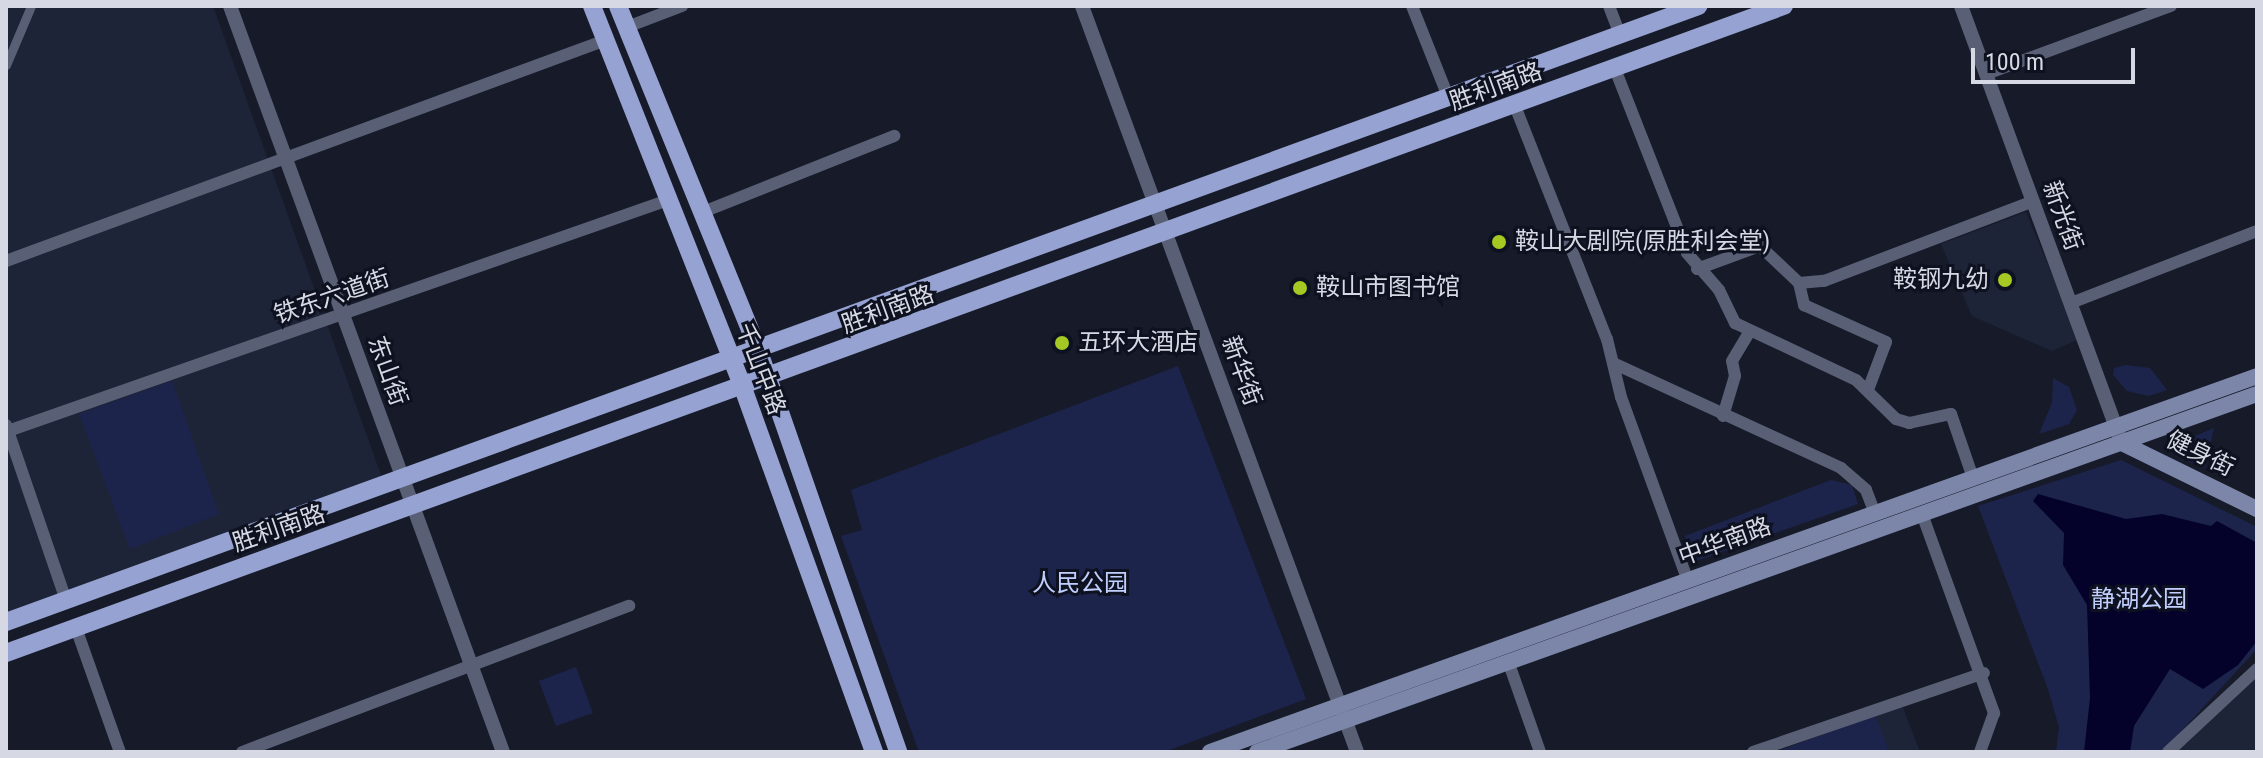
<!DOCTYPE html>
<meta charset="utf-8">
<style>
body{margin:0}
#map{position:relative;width:2263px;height:758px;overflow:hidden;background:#171b29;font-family:"Roboto Condensed","Noto Sans SC",sans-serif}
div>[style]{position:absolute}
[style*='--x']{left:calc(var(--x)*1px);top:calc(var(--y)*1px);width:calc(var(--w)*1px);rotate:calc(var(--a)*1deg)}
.built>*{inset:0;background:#1e2438}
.green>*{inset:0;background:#1c244c}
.water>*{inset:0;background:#04022b}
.pedestrian>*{height:9px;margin:-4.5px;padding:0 4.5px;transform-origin:4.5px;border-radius:4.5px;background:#595f75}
.minor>*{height:12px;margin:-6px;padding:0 6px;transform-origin:6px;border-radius:6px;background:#595f75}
.tertiary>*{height:14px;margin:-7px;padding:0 7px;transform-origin:7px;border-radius:7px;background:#595f75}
.secondary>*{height:16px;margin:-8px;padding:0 8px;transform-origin:8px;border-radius:8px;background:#7b86a9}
.primary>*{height:18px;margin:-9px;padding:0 9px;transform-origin:9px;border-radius:9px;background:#96a3d2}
.dots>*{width:22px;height:22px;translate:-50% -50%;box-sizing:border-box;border:4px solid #0e1220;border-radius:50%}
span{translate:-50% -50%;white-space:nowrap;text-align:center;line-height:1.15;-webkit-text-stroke:6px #0e1220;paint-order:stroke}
.street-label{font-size:24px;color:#d6d9e3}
.poi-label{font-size:24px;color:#d6d9e3}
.left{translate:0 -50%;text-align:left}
.right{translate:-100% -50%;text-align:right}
.park-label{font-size:24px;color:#c1cffe}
.frame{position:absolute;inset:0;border:8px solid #d6d9e3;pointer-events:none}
.scale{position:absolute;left:1971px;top:48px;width:164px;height:36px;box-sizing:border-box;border:4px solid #d6d9e3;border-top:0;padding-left:10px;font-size:24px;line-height:28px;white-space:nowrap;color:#d6d9e3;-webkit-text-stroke:6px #0e1220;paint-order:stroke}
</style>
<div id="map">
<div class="built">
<div style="clip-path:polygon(6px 6px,213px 6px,382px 478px,6px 616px)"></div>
<div style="clip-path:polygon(2026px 212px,2079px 339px,2052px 351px,1972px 316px,1941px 244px)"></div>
<div style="clip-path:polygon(2257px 664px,2257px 752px,2173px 752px)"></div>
<div style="clip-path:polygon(1902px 705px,1920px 752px,1775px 752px)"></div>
</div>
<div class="green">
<div style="clip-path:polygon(2126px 365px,2150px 368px,2167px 390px,2149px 396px,2127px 391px,2113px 375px,2114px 368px)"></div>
<div style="clip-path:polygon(1178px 366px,1306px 699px,1164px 752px,919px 752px,841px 536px,862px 530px,851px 490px)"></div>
<div style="clip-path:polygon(2053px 378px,2069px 387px,2077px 410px,2069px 424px,2039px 434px,2052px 403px)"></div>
<div style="clip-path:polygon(172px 381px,219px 514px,130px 549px,79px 414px)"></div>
<div style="clip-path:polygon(2214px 428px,2205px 468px,2181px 459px,2188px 439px)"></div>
<div style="clip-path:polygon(2121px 460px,2257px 527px,2257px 649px,2162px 752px,2056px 752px,2059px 727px,2048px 689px,1978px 506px)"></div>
<div style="clip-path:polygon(1831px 480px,1852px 485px,1858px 504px,1693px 562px,1685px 536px)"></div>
<div style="clip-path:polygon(576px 667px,593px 713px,556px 726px,539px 681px)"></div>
<div style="clip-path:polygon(1875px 715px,1889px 752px,1775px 752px)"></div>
</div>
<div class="water">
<div style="clip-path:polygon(2038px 494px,2126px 519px,2162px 514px,2211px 526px,2217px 521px,2257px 543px,2257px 641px,2238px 665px,2203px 689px,2170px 669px,2134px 726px,2130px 752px,2084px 752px,2090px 698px,2087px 605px,2063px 565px,2064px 533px,2033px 501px)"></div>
</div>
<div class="pedestrian">
<div style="--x:6;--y:65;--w:64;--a:-67"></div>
</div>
<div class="minor">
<div style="--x:1412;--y:6;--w:100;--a:68.3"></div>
<div style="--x:1609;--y:6;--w:31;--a:69"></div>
<div style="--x:627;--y:27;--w:59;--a:-20.9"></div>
<div style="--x:1615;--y:69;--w:198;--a:68.6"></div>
<div style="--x:1687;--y:253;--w:49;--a:49.1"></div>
<div style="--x:1719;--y:290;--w:37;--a:64"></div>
<div style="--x:1735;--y:323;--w:134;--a:25.2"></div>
<div style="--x:1856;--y:380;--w:56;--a:44.3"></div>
<div style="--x:1896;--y:419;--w:14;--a:17"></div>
<div style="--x:1909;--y:423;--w:43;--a:-12.1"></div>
<div style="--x:1951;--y:414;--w:68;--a:71"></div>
<div style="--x:1986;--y:74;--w:197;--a:-20.2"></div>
<div style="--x:1515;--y:106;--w:251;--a:68.5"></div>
<div style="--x:1607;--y:339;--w:60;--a:76.4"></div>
<div style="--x:1621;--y:397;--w:196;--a:70"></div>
<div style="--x:703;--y:212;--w:206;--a:-21.7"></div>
<div style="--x:6;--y:261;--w:636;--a:-20.23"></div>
<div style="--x:1697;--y:269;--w:67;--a:-20.1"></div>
<div style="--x:1760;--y:246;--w:54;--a:43.5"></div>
<div style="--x:1799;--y:283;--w:25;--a:-5"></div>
<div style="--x:1824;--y:281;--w:224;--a:-20.9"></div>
<div style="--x:1799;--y:283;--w:23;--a:77"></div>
<div style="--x:1804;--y:305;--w:90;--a:24.3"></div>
<div style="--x:1886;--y:342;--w:51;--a:110.6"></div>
<div style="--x:2071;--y:303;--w:199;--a:-21.2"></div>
<div style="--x:1613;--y:363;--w:251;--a:24.7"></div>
<div style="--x:1841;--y:468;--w:33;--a:41"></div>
<div style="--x:1866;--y:490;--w:25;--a:69"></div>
<div style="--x:1723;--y:416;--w:42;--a:-73.3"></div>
<div style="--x:1735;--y:376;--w:15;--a:-101"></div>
<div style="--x:1732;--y:361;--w:33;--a:-59"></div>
<div style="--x:6;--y:425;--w:185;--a:71.1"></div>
<div style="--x:8;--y:431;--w:699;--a:-19.29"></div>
<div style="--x:1922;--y:514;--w:212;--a:70.1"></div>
<div style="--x:1994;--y:713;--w:41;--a:109.7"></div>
<div style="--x:76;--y:628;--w:132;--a:70.5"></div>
<div style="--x:1508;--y:661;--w:96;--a:70.6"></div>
<div style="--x:242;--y:752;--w:414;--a:-20.7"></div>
<div style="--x:1753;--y:752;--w:244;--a:-18.9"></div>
<div style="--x:2168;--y:752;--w:122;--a:-43"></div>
</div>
<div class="tertiary">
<div style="--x:230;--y:6;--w:794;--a:69.9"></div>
<div style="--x:1082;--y:6;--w:795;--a:69.76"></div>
<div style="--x:1961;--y:6;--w:459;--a:69.8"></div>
</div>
<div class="secondary">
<div style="--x:2122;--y:443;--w:150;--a:26.1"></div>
<div style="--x:1210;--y:752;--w:1112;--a:-19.75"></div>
<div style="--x:1257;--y:752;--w:1062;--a:-19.7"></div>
</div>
<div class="primary">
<div style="--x:592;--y:6;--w:411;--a:68.4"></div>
<div style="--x:743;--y:388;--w:387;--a:70.2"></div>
<div style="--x:618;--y:6;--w:370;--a:67.8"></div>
<div style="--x:758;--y:349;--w:427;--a:70.8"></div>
<div style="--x:6;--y:622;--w:1801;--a:-20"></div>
<div style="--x:6;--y:653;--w:1892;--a:-20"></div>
</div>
<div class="dots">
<div style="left:1499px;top:242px;background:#a5c823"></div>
<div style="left:2005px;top:280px;background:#a5c823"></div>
<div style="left:1300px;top:288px;background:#a5c823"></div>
<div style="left:1062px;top:343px;background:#a5c823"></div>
</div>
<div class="street-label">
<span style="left:1496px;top:87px;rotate:-20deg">胜利南路</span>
<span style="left:2062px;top:216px;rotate:70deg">新光街</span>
<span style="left:332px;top:297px;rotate:-19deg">铁东六道街</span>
<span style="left:888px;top:310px;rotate:-20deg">胜利南路</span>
<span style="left:760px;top:369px;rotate:69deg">千山中路</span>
<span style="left:387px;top:371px;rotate:70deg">东山街</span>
<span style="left:1241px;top:371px;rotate:70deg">新华街</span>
<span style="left:2200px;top:454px;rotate:26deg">健身街</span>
<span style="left:279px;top:529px;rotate:-19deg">胜利南路</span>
<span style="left:1725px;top:542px;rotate:-20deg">中华南路</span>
</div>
<div class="poi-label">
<span class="left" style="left:1515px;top:242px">鞍山大剧院(原胜利会堂)</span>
<span class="right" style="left:1989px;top:280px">鞍钢九幼</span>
<span class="left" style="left:1316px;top:288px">鞍山市图书馆</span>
<span class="left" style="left:1078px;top:343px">五环大酒店</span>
</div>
<div class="park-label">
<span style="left:1080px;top:584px">人民公园</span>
<span style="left:2139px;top:600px">静湖公园</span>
</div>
<div class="frame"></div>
<div class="scale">100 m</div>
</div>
